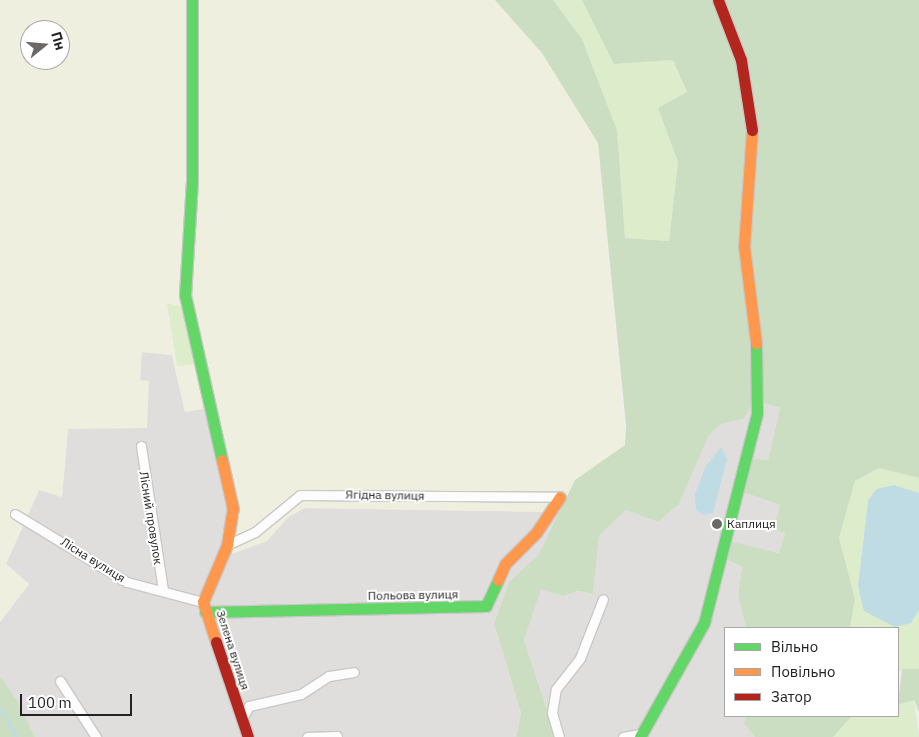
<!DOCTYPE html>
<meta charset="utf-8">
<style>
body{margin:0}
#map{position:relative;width:919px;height:737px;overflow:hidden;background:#f0eeeb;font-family:"IBM Plex Sans",sans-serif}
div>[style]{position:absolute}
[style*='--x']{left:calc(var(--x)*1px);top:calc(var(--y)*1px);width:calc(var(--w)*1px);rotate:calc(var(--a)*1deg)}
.residential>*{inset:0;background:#dfdedc}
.farmland>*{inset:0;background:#efefdf}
.grass>*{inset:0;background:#ddeccb}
.forest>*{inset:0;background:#cbdec1}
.water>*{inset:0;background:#bfdbe3}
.stream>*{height:2.5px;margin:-1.25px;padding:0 1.25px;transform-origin:1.25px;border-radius:1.25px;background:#bfdbe3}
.roads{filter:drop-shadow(1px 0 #c9c8c7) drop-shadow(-1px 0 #c9c8c7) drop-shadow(0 1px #c9c8c7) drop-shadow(0 -1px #c9c8c7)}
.street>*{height:9px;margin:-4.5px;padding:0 4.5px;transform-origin:4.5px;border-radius:4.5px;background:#fdfcfc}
.fast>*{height:11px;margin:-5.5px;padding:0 5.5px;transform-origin:5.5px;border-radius:5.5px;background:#63d668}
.slow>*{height:11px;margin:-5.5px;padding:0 5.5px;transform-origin:5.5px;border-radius:5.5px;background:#ff974d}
.jam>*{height:11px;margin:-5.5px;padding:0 5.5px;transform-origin:5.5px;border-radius:5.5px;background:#b3261e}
.dots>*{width:14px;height:14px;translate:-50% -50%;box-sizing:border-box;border:2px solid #fff;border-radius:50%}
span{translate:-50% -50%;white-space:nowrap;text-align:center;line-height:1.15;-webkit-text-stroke:4px #fff;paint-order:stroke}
.street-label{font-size:12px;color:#222}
.poi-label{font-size:12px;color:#222}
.left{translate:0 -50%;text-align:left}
.legend{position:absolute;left:724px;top:627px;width:175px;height:90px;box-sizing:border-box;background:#fff;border:1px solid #a7a7a7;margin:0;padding:6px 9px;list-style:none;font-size:15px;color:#222}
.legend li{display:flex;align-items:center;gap:10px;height:25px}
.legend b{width:25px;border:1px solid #a7a7a7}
.north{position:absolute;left:20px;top:20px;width:50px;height:50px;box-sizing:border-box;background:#fff;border:1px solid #a7a7a7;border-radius:50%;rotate:73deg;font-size:14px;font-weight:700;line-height:20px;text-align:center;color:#222}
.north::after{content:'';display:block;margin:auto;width:18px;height:22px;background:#6a6968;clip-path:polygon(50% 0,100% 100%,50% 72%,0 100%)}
.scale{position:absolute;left:20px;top:694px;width:112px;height:22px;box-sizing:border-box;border:2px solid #222;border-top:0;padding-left:6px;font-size:15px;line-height:18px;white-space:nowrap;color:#222;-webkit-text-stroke:4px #fff;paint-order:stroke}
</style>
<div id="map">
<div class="residential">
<div style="clip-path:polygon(141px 352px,172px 355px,185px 412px,208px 408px,267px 541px,288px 517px,305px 508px,560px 512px,539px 554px,509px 582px,494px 623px,521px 713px,516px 737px,35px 737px,0 676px,0 622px,29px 584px,6px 564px,39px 490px,62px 496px,68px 429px,149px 381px,140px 381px)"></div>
<div style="clip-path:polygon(754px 400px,780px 408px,768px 460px,743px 492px,780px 505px,773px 528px,785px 533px,779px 553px,732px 543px,727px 561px,742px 567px,738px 595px,746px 628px,725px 628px,725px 716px,746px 716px,744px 724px,755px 737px,556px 737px,524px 640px,541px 588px,563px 596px,578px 591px,593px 594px,599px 536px,626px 510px,658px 522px,679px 504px,709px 435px,721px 424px,744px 419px)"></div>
</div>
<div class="farmland">
<div style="clip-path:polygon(evenodd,0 0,495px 0,542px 53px,598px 143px,625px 445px,575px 480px,560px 512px,305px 508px,288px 517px,267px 541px,224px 557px,229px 512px,207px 408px,185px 412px,172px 355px,142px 352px,140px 380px,149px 381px,147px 428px,68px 429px,62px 497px,39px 490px,6px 564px,29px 584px,0 622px,0 0,30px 30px,60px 30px,60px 60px,30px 60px,30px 30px)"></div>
</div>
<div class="grass">
<div style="clip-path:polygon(553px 0,582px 0,615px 64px,673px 60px,687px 93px,658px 108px,678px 162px,669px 241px,625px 238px,617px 130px,582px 39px)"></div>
<div style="clip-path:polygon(167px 303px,186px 308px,197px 364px,177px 366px)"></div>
<div style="clip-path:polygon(879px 468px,919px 478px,919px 493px,894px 485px,876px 489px,868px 501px,858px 586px,911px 623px,919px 610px,919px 669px,902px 669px,898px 673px,898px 628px,850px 628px,855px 599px,839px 538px,855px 481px)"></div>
<div style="clip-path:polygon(914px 700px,919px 737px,833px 737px,852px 716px,898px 716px,898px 705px)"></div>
</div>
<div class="forest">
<div style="clip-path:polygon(495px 0,553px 0,582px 39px,617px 130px,625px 238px,669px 241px,678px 162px,658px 108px,687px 92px,673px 60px,614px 64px,582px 0,919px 0,919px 478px,879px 468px,855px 481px,839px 538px,855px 599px,850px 628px,746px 628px,738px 595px,742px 567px,727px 560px,732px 542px,779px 553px,785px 533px,773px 529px,780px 505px,743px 492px,751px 459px,768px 460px,780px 408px,754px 400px,744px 419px,721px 424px,709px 435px,679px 504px,658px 522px,626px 510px,599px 536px,593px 594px,578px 591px,563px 596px,541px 589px,524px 640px,556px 737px,516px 737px,521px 713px,494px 623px,509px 582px,539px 554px,575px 480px,625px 445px,626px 425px,598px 143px,542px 53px)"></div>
<div style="clip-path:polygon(902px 669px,919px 669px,919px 712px,914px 700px,898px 705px)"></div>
<div style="clip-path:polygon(0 676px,16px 699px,35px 737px,0 737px)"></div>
<div style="clip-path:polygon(746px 716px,852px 716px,833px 737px,755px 737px,744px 724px)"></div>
</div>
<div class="water">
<div style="clip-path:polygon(721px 447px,727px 459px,713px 513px,703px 515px,696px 510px,695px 494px,706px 466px)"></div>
<div style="clip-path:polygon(894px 485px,919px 493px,919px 610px,911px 623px,895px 627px,864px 611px,858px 586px,868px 501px,876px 489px)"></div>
</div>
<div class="stream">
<div style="--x:0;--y:708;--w:34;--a:60"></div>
</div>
<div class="roads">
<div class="street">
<div style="--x:141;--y:446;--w:146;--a:81.3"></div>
<div style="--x:15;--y:514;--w:131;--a:31.3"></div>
<div style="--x:127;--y:582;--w:79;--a:14.7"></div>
<div style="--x:227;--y:545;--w:31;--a:-25"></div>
<div style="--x:255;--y:532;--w:58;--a:-39.4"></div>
<div style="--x:300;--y:495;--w:260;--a:0.4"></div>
<div style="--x:60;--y:681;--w:67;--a:57.3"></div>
<div style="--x:242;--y:719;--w:15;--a:-62"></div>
<div style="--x:249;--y:706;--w:53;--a:-13"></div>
<div style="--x:301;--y:694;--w:33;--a:-33"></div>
<div style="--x:329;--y:676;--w:25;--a:-9"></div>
<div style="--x:307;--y:737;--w:30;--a:-2"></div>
<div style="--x:559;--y:737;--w:25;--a:-106"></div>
<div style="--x:552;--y:713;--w:24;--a:-81"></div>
<div style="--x:556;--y:689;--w:39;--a:-52"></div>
<div style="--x:580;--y:658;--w:63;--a:-68.7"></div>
<div style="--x:623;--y:737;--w:17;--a:-10"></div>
</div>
<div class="fast">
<div style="--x:192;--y:0;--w:181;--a:90"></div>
<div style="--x:192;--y:181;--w:114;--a:93.5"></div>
<div style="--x:185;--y:295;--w:169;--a:77.4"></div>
<div style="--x:205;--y:612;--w:281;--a:-1.2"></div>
<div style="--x:486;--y:606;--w:29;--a:-65"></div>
<div style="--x:640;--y:737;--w:131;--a:-60.7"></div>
<div style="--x:704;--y:623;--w:217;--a:-75.8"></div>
<div style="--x:757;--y:413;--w:70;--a:-90.8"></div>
</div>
<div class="slow">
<div style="--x:752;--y:130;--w:116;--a:93.9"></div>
<div style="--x:744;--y:246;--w:98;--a:82.9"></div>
<div style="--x:498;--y:580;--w:17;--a:-66"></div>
<div style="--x:505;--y:564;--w:44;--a:-45"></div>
<div style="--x:536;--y:533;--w:43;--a:-56.3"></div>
<div style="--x:216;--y:642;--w:42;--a:-108"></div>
<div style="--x:203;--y:602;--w:62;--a:-67.2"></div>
<div style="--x:227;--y:545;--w:36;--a:-81"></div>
<div style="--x:233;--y:509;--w:50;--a:-102.7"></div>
</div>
<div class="jam">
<div style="--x:718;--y:0;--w:64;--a:69"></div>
<div style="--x:741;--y:60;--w:71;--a:81.1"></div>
<div style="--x:216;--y:642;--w:100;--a:71.4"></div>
</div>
</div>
<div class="dots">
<div style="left:717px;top:524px;background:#6a6968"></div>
</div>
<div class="street-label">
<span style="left:385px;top:495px;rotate:1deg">Ягідна вулиця</span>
<span style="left:151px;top:518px;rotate:81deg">Лісний провулок</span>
<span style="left:93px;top:560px;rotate:32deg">Лісна вулиця</span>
<span style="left:413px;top:595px;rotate:-1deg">Польова вулиця</span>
<span style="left:233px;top:650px;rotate:72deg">Зелена вулиця</span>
</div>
<div class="poi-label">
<span class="left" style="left:727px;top:524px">Каплиця</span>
</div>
<ul class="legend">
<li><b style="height:6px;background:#63d668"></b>Вільно</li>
<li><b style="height:6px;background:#ff974d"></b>Повільно</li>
<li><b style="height:6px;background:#b3261e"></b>Затор</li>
</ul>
<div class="north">Пн</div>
<div class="scale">100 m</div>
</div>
